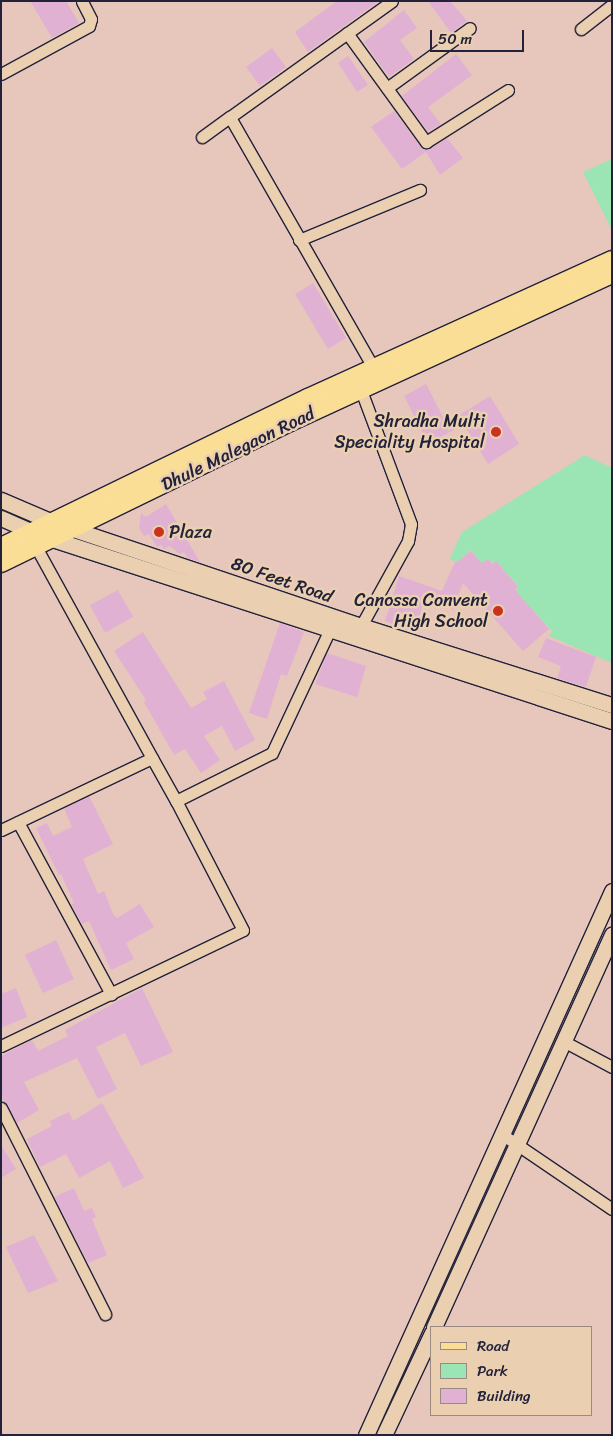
<!DOCTYPE html>
<style>
body{margin:0}
#map{position:relative;width:613px;height:1436px;overflow:hidden;background:#e7c6bb;font-family:Sriracha,sans-serif}
div>[style]{position:absolute}
[style*='--x']{left:calc(var(--x)*1px);top:calc(var(--y)*1px);width:calc(var(--w)*1px);rotate:calc(var(--a)*1deg)}
.green>*{inset:0;background:#9be5b4}
.building>*{inset:0;background:#e1b1d3}
.roads{filter:drop-shadow(1px 0 #22223b) drop-shadow(-1px 0 #22223b) drop-shadow(0 1px #22223b) drop-shadow(0 -1px #22223b)}
.minor>*{height:11px;margin:-5.5px;padding:0 5.5px;transform-origin:5.5px;border-radius:5.5px;background:#eacfb1}
.secondary>*{height:15px;margin:-7.5px;padding:0 7.5px;transform-origin:7.5px;border-radius:7.5px;background:#eacfb1}
.primary>*{height:18px;margin:-9px;padding:0 9px;transform-origin:9px;border-radius:9px;background:#fbde96}
.dots>*{width:14px;height:14px;translate:-50% -50%;box-sizing:border-box;border:2px solid #eacfb1;border-radius:50%}
span{translate:-50% -50%;white-space:nowrap;text-align:center;line-height:1.15;-webkit-text-stroke:5px #eacfb1;paint-order:stroke}
.poi-label{font-size:18px;color:#22223b}
.right{translate:-100% -50%;text-align:right}
.left{translate:0 -50%;text-align:left}
.street-label{font-size:18px;color:#22223b}
.frame{position:absolute;inset:0;border:2px solid #22223b;pointer-events:none}
.legend{position:absolute;left:430px;top:1326px;width:162px;height:90px;box-sizing:border-box;background:#eacfb1;border:1px solid #9a8a82;margin:0;padding:6px 9px;list-style:none;font-size:15px;color:#22223b}
.legend li{display:flex;align-items:center;gap:10px;height:25px}
.legend b{width:25px;border:1px solid #9a8a82}
.scale{position:absolute;left:430px;top:30px;width:94px;height:22px;box-sizing:border-box;border:2px solid #22223b;border-top:0;padding-left:6px;font-size:15px;line-height:18px;white-space:nowrap;color:#22223b;-webkit-text-stroke:4px #eacfb1;paint-order:stroke}
</style>
<div id="map">
<div class="green">
<div style="clip-path:polygon(612px 159px,612px 230px,583px 172px)"></div>
<div style="clip-path:polygon(585px 455px,612px 468px,612px 663px,549px 636px,552px 631px,516px 592px,518px 586px,496px 561px,492px 563px,488px 559px,477px 567px,480px 561px,471px 550px,456px 563px,450px 558px,462px 532px)"></div>
</div>
<div class="building">
<div style="clip-path:polygon(30px 1px,66px 1px,79px 23px,52px 38px)"></div>
<div style="clip-path:polygon(337px 1px,379px 1px,308px 52px,295px 32px)"></div>
<div style="clip-path:polygon(428px 1px,450px 1px,467px 21px,451px 33px)"></div>
<div style="clip-path:polygon(404px 10px,417px 28px,400px 40px,414px 59px,389px 77px,364px 42px)"></div>
<div style="clip-path:polygon(272px 48px,286px 67px,260px 86px,246px 67px)"></div>
<div style="clip-path:polygon(456px 54px,472px 75px,428px 107px,441px 124px,428px 132px,402px 96px)"></div>
<div style="clip-path:polygon(348px 56px,368px 85px,357px 92px,338px 63px)"></div>
<div style="clip-path:polygon(394px 111px,422px 149px,430px 149px,447px 138px,463px 158px,440px 175px,426px 152px,402px 169px,371px 127px)"></div>
<div style="clip-path:polygon(313px 283px,346px 338px,328px 349px,295px 294px)"></div>
<div style="clip-path:polygon(426px 384px,446px 423px,490px 396px,519px 444px,488px 464px,464px 425px,428px 443px,404px 396px)"></div>
<div style="clip-path:polygon(166px 504px,200px 562px,188px 558px,184px 552px,180px 554px,170px 546px,164px 549px,161px 545px,157px 547px,149px 534px,144px 536px,139px 528px,141px 513px,146px 517px)"></div>
<div style="clip-path:polygon(471px 551px,482px 563px,488px 559px,492px 564px,496px 561px,518px 587px,515px 590px,549px 629px,523px 651px,463px 583px,453px 609px,425px 597px,418px 620px,412px 619px,408px 630px,385px 621px,399px 576px,442px 591px,454px 564px)"></div>
<div style="clip-path:polygon(118px 590px,133px 617px,105px 633px,90px 605px)"></div>
<div style="clip-path:polygon(280px 623px,304px 632px,287px 676px,281px 674px,267px 719px,249px 713px)"></div>
<div style="clip-path:polygon(143px 632px,191px 708px,207px 699px,203px 692px,224px 681px,255px 740px,235px 751px,222px 726px,204px 736px,220px 760px,201px 773px,185px 749px,174px 755px,144px 702px,146px 700px,114px 651px)"></div>
<div style="clip-path:polygon(546px 638px,596px 657px,586px 687px,557px 678px,561px 666px,538px 657px)"></div>
<div style="clip-path:polygon(327px 653px,366px 666px,357px 697px,315px 684px)"></div>
<div style="clip-path:polygon(89px 796px,113px 844px,83px 859px,98px 894px,104px 891px,113px 914px,117px 918px,140px 904px,154px 927px,126px 943px,134px 959px,111px 970px,89px 921px,82px 924px,71px 904px,74px 903px,61px 874px,59px 875px,36px 828px,47px 823px,53px 836px,72px 827px,64px 808px)"></div>
<div style="clip-path:polygon(56px 940px,74px 979px,43px 993px,25px 955px)"></div>
<div style="clip-path:polygon(16px 988px,27px 1017px,1px 1028px,1px 994px)"></div>
<div style="clip-path:polygon(142px 988px,173px 1052px,141px 1066px,125px 1033px,96px 1047px,117px 1089px,98px 1099px,77px 1058px,24px 1082px,39px 1110px,17px 1123px,1px 1096px,1px 1056px,32px 1040px,38px 1051px,68px 1036px,65px 1030px)"></div>
<div style="clip-path:polygon(102px 1103px,144px 1178px,123px 1188px,110px 1161px,79px 1178px,66px 1154px,40px 1167px,27px 1139px,52px 1126px,50px 1121px,69px 1112px,73px 1121px)"></div>
<div style="clip-path:polygon(1px 1145px,16px 1169px,1px 1178px)"></div>
<div style="clip-path:polygon(74px 1188px,84px 1211px,92px 1208px,96px 1217px,92px 1219px,107px 1255px,88px 1263px,54px 1197px)"></div>
<div style="clip-path:polygon(34px 1235px,58px 1281px,28px 1293px,6px 1247px)"></div>
</div>
<div class="roads">
<div class="minor">
<div style="--x:581;--y:29;--w:39;--a:-38"></div>
<div style="--x:347;--y:33;--w:135;--a:54.1"></div>
<div style="--x:426;--y:142;--w:97;--a:-32.4"></div>
<div style="--x:1;--y:74;--w:100;--a:-28.6"></div>
<div style="--x:89;--y:26;--w:7;--a:-74"></div>
<div style="--x:91;--y:19;--w:20;--a:-117"></div>
<div style="--x:387;--y:88;--w:102;--a:-35.9"></div>
<div style="--x:202;--y:137;--w:34;--a:-36"></div>
<div style="--x:299;--y:240;--w:131;--a:-22.5"></div>
<div style="--x:377;--y:374;--w:296;--a:-119.8"></div>
<div style="--x:230;--y:117;--w:199;--a:-35.6"></div>
<div style="--x:36;--y:547;--w:241;--a:61.2"></div>
<div style="--x:361;--y:626;--w:97;--a:-61.1"></div>
<div style="--x:408;--y:541;--w:17;--a:-80"></div>
<div style="--x:411;--y:524;--w:143;--a:-110.5"></div>
<div style="--x:18;--y:822;--w:196;--a:61.6"></div>
<div style="--x:1;--y:830;--w:167;--a:-25.5"></div>
<div style="--x:152;--y:758;--w:49;--a:60.8"></div>
<div style="--x:176;--y:801;--w:107;--a:-26.6"></div>
<div style="--x:272;--y:753;--w:139;--a:-64.9"></div>
<div style="--x:565;--y:1042;--w:53;--a:28"></div>
<div style="--x:1;--y:1046;--w:268;--a:-25.6"></div>
<div style="--x:243;--y:930;--w:145;--a:-117.4"></div>
<div style="--x:1;--y:1108;--w:231;--a:63.2"></div>
<div style="--x:503;--y:1135;--w:132;--a:34.2"></div>
</div>
<div class="secondary">
<div style="--x:1;--y:500;--w:59;--a:23.1"></div>
<div style="--x:55;--y:523;--w:323;--a:18.6"></div>
<div style="--x:361;--y:626;--w:263;--a:17.5"></div>
<div style="--x:1;--y:518;--w:36;--a:24"></div>
<div style="--x:34;--y:533;--w:608;--a:18.02"></div>
<div style="--x:434;--y:1327;--w:431;--a:-65.6"></div>
<div style="--x:366;--y:1435;--w:597;--a:-65.67"></div>
<div style="--x:384;--y:1435;--w:113;--a:-64.8"></div>
</div>
<div class="primary">
<div style="--x:1;--y:547;--w:341;--a:-25.9"></div>
<div style="--x:308;--y:398;--w:334;--a:-24.4"></div>
<div style="--x:1;--y:563;--w:322;--a:-26"></div>
<div style="--x:290;--y:422;--w:354;--a:-24.7"></div>
</div>
</div>
<div class="dots">
<div style="left:496px;top:432px;background:#c8321e"></div>
<div style="left:159px;top:532px;background:#c8321e"></div>
<div style="left:498px;top:611px;background:#c8321e"></div>
</div>
<div class="poi-label">
<span class="right" style="left:485px;top:432px">Shradha Multi<br>Speciality Hospital</span>
<span class="left" style="left:169px;top:532px">Plaza</span>
<span class="right" style="left:488px;top:611px">Canossa Convent<br>High School</span>
</div>
<div class="street-label">
<span style="left:238px;top:449px;rotate:-26deg">Dhule Malegaon Road</span>
<span style="left:282px;top:580px;rotate:19deg">80 Feet Road</span>
</div>
<div class="frame"></div>
<ul class="legend">
<li><b style="height:6px;background:#fbde96"></b>Road</li>
<li><b style="height:14px;background:#9be5b4"></b>Park</li>
<li><b style="height:14px;background:#e1b1d3"></b>Building</li>
</ul>
<div class="scale">50 m</div>
</div>
